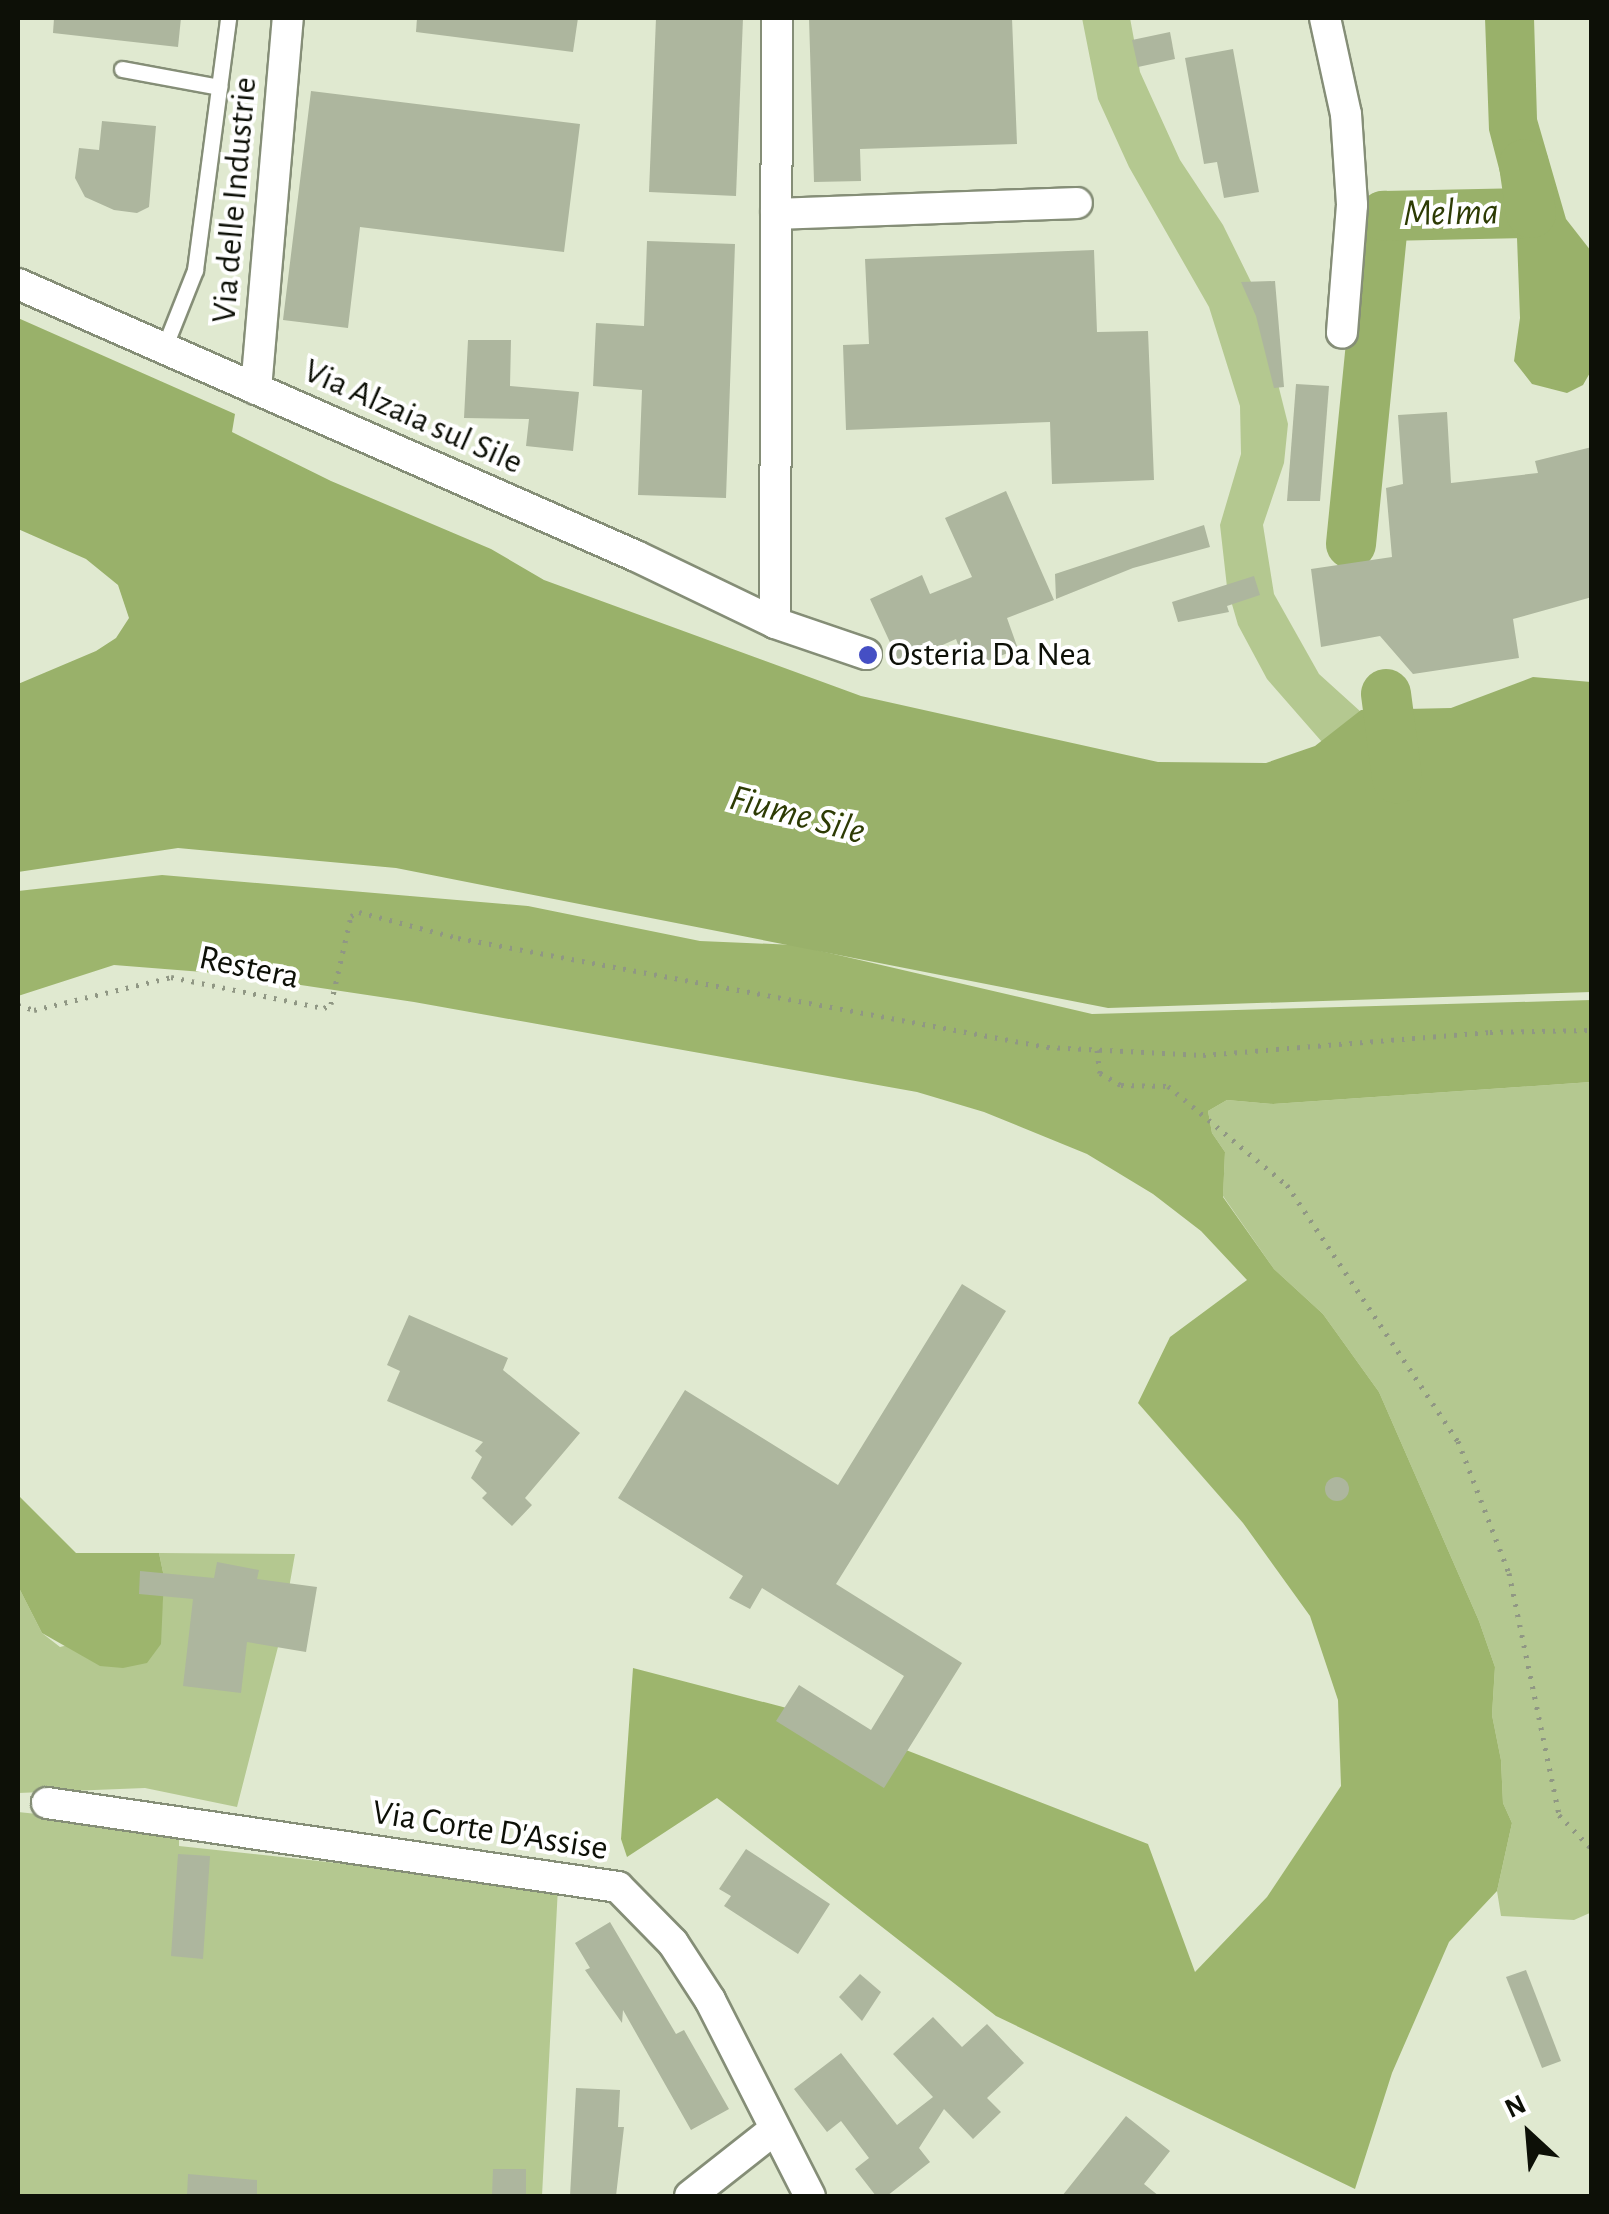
<!DOCTYPE html>
<style>
body{margin:0}
#map{position:relative;width:1609px;height:2214px;overflow:hidden;background:#e0e9d0;font-family:"Alegreya Sans",sans-serif}
div>[style]{position:absolute}
[style*='--x']{left:calc(var(--x)*1px);top:calc(var(--y)*1px);width:calc(var(--w)*1px);rotate:calc(var(--a)*1deg)}
.green>*{inset:0;background:#b4c890}
.forest>*{inset:0;background:#9db56d}
.water>*{inset:0;background:#99b16a}
.river>*{height:50px;margin:-25px;padding:0 25px;transform-origin:25px;border-radius:25px;background:#99b16a}
.building>*{inset:0;background:#adb69e}
.round{border-radius:50%}
.path>*{height:5px;margin-top:-2.5px;transform-origin:0;background:repeating-linear-gradient(90deg,#909784 0 2.5px,transparent 0 10.5px)}
.roads{filter:drop-shadow(2px 0 #858e77) drop-shadow(-2px 0 #858e77) drop-shadow(0 2px #858e77) drop-shadow(0 -2px #858e77)}
.service>*{height:15px;margin:-7.5px;padding:0 7.5px;transform-origin:7.5px;border-radius:7.5px;background:#fff}
.minor>*{height:30px;margin:-15px;padding:0 15px;transform-origin:15px;border-radius:15px;background:#fff}
.dots>*{width:28px;height:28px;translate:-50% -50%;box-sizing:border-box;border:5px solid #fff;border-radius:50%}
span{translate:-50% -50%;white-space:nowrap;text-align:center;line-height:1.15;-webkit-text-stroke:8px #fff;paint-order:stroke}
.street-label{font-size:35px;color:#0d1007}
.poi-label{font-size:35px;color:#0d1007}
.left{translate:0 -50%;text-align:left}
.water-label{font-size:38px;color:#2d3b04;font-style:italic}
.frame{position:absolute;inset:0;border:20px solid #0d1007;pointer-events:none}
.north{position:absolute;left:1479px;top:2084px;width:100px;height:100px;-webkit-text-stroke:8px #fff;paint-order:stroke;rotate:334deg;font-size:28px;font-weight:700;line-height:40px;text-align:center;color:#0d1007}
.north::after{content:'';display:block;margin:auto;width:35px;height:45px;background:#0d1007;clip-path:polygon(50% 0,100% 100%,50% 72%,0 100%)}
</style>
<div id="map">
<div class="green">
<div style="clip-path:polygon(1082px 18px,1130px 18px,1140px 72px,1180px 160px,1223px 225px,1254px 288px,1288px 424px,1284px 463px,1263px 525px,1274px 594px,1319px 674px,1361px 712px,1322px 742px,1267px 679px,1238px 625px,1227px 587px,1220px 525px,1241px 454px,1240px 406px,1209px 307px,1129px 167px,1098px 99px)"></div>
<div style="clip-path:polygon(1591px 1082px,1592px 1912px,1574px 1920px,1501px 1916px,1497px 1891px,1512px 1823px,1503px 1803px,1501px 1760px,1492px 1715px,1495px 1667px,1479px 1621px,1379px 1392px,1323px 1314px,1274px 1269px,1223px 1196px,1225px 1152px,1212px 1133px,1208px 1111px,1227px 1100px,1273px 1104px)"></div>
<div style="clip-path:polygon(159px 1553px,295px 1554px,280px 1639px,237px 1807px,145px 1788px,18px 1793px,18px 1586px,42px 1633px,60px 1647px,161px 1622px,164px 1577px)"></div>
<div style="clip-path:polygon(18px 1812px,179px 1829px,179px 1846px,558px 1887px,542px 2196px,18px 2196px)"></div>
</div>
<div class="forest">
<div style="clip-path:polygon(162px 875px,528px 906px,700px 941px,795px 945px,1092px 1014px,1591px 1000px,1591px 1082px,1273px 1104px,1227px 1100px,1208px 1111px,1212px 1133px,1225px 1152px,1223px 1197px,1274px 1269px,1323px 1314px,1379px 1392px,1479px 1621px,1495px 1667px,1492px 1715px,1501px 1760px,1503px 1803px,1512px 1823px,1497px 1891px,1449px 1942px,1392px 2073px,1355px 2189px,996px 2016px,717px 1798px,627px 1857px,621px 1839px,633px 1668px,821px 1717px,1148px 1844px,1195px 1972px,1267px 1897px,1341px 1786px,1338px 1700px,1310px 1616px,1243px 1523px,1138px 1403px,1170px 1337px,1247px 1280px,1201px 1231px,1153px 1194px,1087px 1154px,984px 1112px,917px 1092px,414px 1002px,228px 974px,114px 965px,18px 996px,18px 891px)"></div>
<div style="clip-path:polygon(18px 1495px,76px 1553px,159px 1553px,164px 1577px,161px 1644px,147px 1663px,123px 1668px,100px 1666px,42px 1633px,18px 1586px)"></div>
</div>
<div class="water">
<div style="clip-path:polygon(1485px 18px,1534px 18px,1537px 119px,1566px 219px,1591px 251px,1591px 371px,1583px 385px,1567px 393px,1532px 384px,1514px 361px,1520px 318px,1517px 238px,1489px 130px)"></div>
<div style="clip-path:polygon(18px 318px,235px 414px,232px 432px,331px 481px,491px 549px,544px 580px,861px 696px,1158px 762px,1266px 763px,1315px 746px,1361px 710px,1451px 708px,1533px 677px,1591px 682px,1591px 992px,1108px 1008px,396px 868px,178px 848px,18px 872px,18px 684px,96px 651px,116px 638px,129px 618px,118px 585px,86px 559px,18px 529px)"></div>
</div>
<div class="river">
<div style="--x:1351;--y:544;--w:330;--a:-84.3"></div>
<div style="--x:1384;--y:216;--w:147;--a:-1.2"></div>
<div style="--x:1531;--y:213;--w:49;--a:-98.3"></div>
<div style="--x:1386;--y:694;--w:85;--a:82.5"></div>
</div>
<div class="building">
<div style="clip-path:polygon(54px 18px,181px 18px,178px 47px,53px 33px)"></div>
<div style="clip-path:polygon(417px 18px,578px 18px,573px 52px,416px 32px)"></div>
<div style="clip-path:polygon(656px 18px,743px 18px,736px 196px,649px 192px)"></div>
<div style="clip-path:polygon(809px 18px,1012px 18px,1017px 144px,860px 149px,861px 181px,814px 182px)"></div>
<div style="clip-path:polygon(1170px 32px,1175px 59px,1138px 67px,1132px 40px)"></div>
<div style="clip-path:polygon(1233px 49px,1259px 192px,1224px 198px,1217px 162px,1204px 164px,1185px 58px)"></div>
<div style="clip-path:polygon(311px 91px,580px 124px,564px 252px,360px 227px,348px 328px,283px 320px)"></div>
<div style="clip-path:polygon(102px 121px,156px 126px,149px 207px,137px 213px,114px 210px,85px 197px,75px 178px,79px 148px,99px 150px)"></div>
<div style="clip-path:polygon(647px 241px,735px 244px,726px 498px,638px 495px,642px 390px,593px 386px,596px 323px,644px 326px)"></div>
<div style="clip-path:polygon(1094px 250px,1097px 332px,1148px 331px,1154px 480px,1052px 484px,1050px 422px,846px 430px,843px 345px,869px 344px,865px 259px)"></div>
<div style="clip-path:polygon(1275px 281px,1284px 387px,1274px 388px,1256px 316px,1241px 282px)"></div>
<div style="clip-path:polygon(468px 340px,511px 340px,510px 386px,579px 392px,573px 451px,526px 446px,529px 419px,464px 418px)"></div>
<div style="clip-path:polygon(1296px 384px,1329px 386px,1320px 501px,1287px 501px)"></div>
<div style="clip-path:polygon(1447px 412px,1451px 483px,1538px 473px,1535px 461px,1592px 447px,1592px 597px,1513px 619px,1519px 658px,1413px 674px,1380px 636px,1321px 647px,1311px 569px,1392px 557px,1386px 488px,1403px 484px,1398px 415px)"></div>
<div style="clip-path:polygon(1006px 491px,1054px 600px,1007px 618px,1018px 649px,967px 669px,956px 639px,900px 664px,870px 599px,922px 575px,930px 594px,972px 577px,945px 518px)"></div>
<div style="clip-path:polygon(1204px 525px,1210px 547px,1133px 568px,1056px 599px,1055px 574px)"></div>
<div style="clip-path:polygon(1254px 576px,1260px 595px,1227px 606px,1229px 612px,1178px 622px,1172px 602px)"></div>
<div style="clip-path:polygon(962px 1284px,1006px 1311px,836px 1584px,962px 1663px,884px 1788px,776px 1721px,799px 1685px,871px 1730px,904px 1676px,762px 1588px,750px 1609px,729px 1598px,743px 1576px,618px 1498px,685px 1390px,838px 1485px)"></div>
<div style="clip-path:polygon(409px 1315px,508px 1358px,503px 1370px,580px 1433px,525px 1498px,532px 1505px,512px 1526px,482px 1498px,487px 1493px,471px 1478px,482px 1457px,475px 1451px,483px 1442px,387px 1401px,400px 1371px,387px 1365px)"></div>
<div class="round" style="left:1325px;top:1477px;width:24px;height:24px"></div>
<div style="clip-path:polygon(217px 1562px,259px 1570px,257px 1579px,317px 1587px,306px 1652px,247px 1642px,241px 1693px,183px 1686px,193px 1599px,139px 1594px,140px 1571px,214px 1578px)"></div>
<div style="clip-path:polygon(746px 1849px,830px 1904px,798px 1954px,724px 1906px,731px 1896px,719px 1889px)"></div>
<div style="clip-path:polygon(178px 1854px,210px 1856px,203px 1959px,171px 1956px)"></div>
<div style="clip-path:polygon(610px 1922px,676px 2034px,684px 2030px,729px 2109px,691px 2130px,623px 2010px,622px 2023px,585px 1970px,590px 1968px,575px 1943px)"></div>
<div style="clip-path:polygon(1526px 1970px,1561px 2061px,1542px 2068px,1506px 1977px)"></div>
<div style="clip-path:polygon(860px 1974px,881px 1992px,862px 2021px,839px 1997px)"></div>
<div style="clip-path:polygon(933px 2017px,962px 2047px,987px 2024px,1024px 2063px,987px 2098px,1001px 2112px,973px 2139px,944px 2109px,919px 2148px,930px 2162px,887px 2196px,876px 2196px,855px 2169px,869px 2158px,841px 2121px,827px 2132px,794px 2089px,841px 2053px,897px 2125px,933px 2097px,893px 2054px)"></div>
<div style="clip-path:polygon(576px 2088px,620px 2090px,618px 2127px,624px 2127px,616px 2196px,570px 2196px)"></div>
<div style="clip-path:polygon(1126px 2116px,1170px 2151px,1144px 2184px,1159px 2196px,1062px 2196px)"></div>
<div style="clip-path:polygon(493px 2169px,526px 2169px,526px 2196px,492px 2196px)"></div>
<div style="clip-path:polygon(188px 2174px,257px 2180px,257px 2196px,187px 2196px)"></div>
</div>
<div class="path">
<div style="--x:18;--y:1005;--w:17;--a:17"></div>
<div style="--x:34;--y:1010;--w:141;--a:-13.5"></div>
<div style="--x:171;--y:977;--w:156;--a:11.5"></div>
<div style="--x:324;--y:1008;--w:8;--a:-30"></div>
<div style="--x:331;--y:1004;--w:90;--a:-77.2"></div>
<div style="--x:351;--y:916;--w:9;--a:-27"></div>
<div style="--x:359;--y:912;--w:102;--a:14.7"></div>
<div style="--x:458;--y:938;--w:599;--a:10.48"></div>
<div style="--x:1047;--y:1047;--w:156;--a:2.9"></div>
<div style="--x:1203;--y:1055;--w:288;--a:-4.6"></div>
<div style="--x:1490;--y:1032;--w:102;--a:-1.1"></div>
<div style="--x:1097;--y:1050;--w:23;--a:83"></div>
<div style="--x:1100;--y:1073;--w:24;--a:30"></div>
<div style="--x:1121;--y:1085;--w:47;--a:1.2"></div>
<div style="--x:1168;--y:1086;--w:155;--a:39.8"></div>
<div style="--x:1287;--y:1185;--w:308;--a:56.3"></div>
<div style="--x:1458;--y:1441;--w:142;--a:68.9"></div>
<div style="--x:1509;--y:1573;--w:247;--a:78.3"></div>
<div style="--x:1559;--y:1815;--w:47;--a:45.9"></div>
</div>
<div class="roads">
<div class="service">
<div style="--x:122;--y:69;--w:99;--a:10.5"></div>
<div style="--x:164;--y:348;--w:84;--a:-68.3"></div>
<div style="--x:195;--y:270;--w:254;--a:-82.5"></div>
</div>
<div class="minor">
<div style="--x:1325;--y:18;--w:98;--a:77.7"></div>
<div style="--x:1346;--y:114;--w:91;--a:86.2"></div>
<div style="--x:1352;--y:205;--w:128;--a:94.5"></div>
<div style="--x:776;--y:214;--w:301;--a:-2.1"></div>
<div style="--x:18;--y:284;--w:675;--a:23.76"></div>
<div style="--x:636;--y:556;--w:154;--a:25.7"></div>
<div style="--x:775;--y:623;--w:96;--a:18.8"></div>
<div style="--x:256;--y:389;--w:372;--a:-85.1"></div>
<div style="--x:775;--y:623;--w:605;--a:-89.81"></div>
<div style="--x:47;--y:1803;--w:577;--a:8.37"></div>
<div style="--x:618;--y:1887;--w:78;--a:45.5"></div>
<div style="--x:673;--y:1943;--w:68;--a:57"></div>
<div style="--x:710;--y:2000;--w:220;--a:63"></div>
<div style="--x:690;--y:2196;--w:107;--a:-38.2"></div>
</div>
</div>
<div class="dots">
<div style="left:868px;top:655px;background:#454fc4"></div>
</div>
<div class="street-label">
<span style="left:235px;top:200px;rotate:-85deg">Via delle Industrie</span>
<span style="left:413px;top:417px;rotate:24deg">Via Alzaia sul Sile</span>
<span style="left:249px;top:968px;rotate:12deg">Restera</span>
<span style="left:490px;top:1831px;rotate:9deg">Via Corte D'Assise</span>
</div>
<div class="poi-label">
<span class="left" style="left:888px;top:655px">Osteria Da Nea</span>
</div>
<div class="water-label">
<span style="left:1451px;top:214px;rotate:-1deg">Melma</span>
<span style="left:797px;top:816px;rotate:15deg">Fiume Sile</span>
</div>
<div class="frame"></div>
<div class="north">N</div>
</div>
